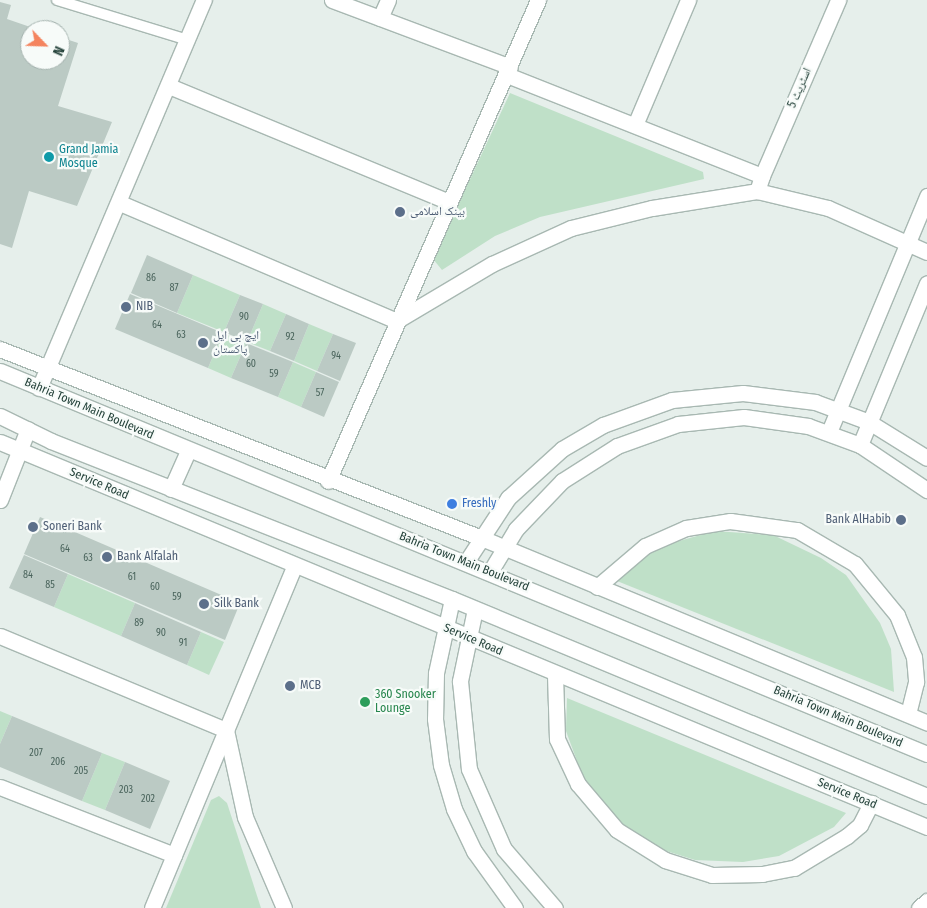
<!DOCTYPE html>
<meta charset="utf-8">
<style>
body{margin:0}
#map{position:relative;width:927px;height:908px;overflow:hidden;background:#e6efeb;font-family:"Fira Sans Condensed","Noto Naskh Arabic",sans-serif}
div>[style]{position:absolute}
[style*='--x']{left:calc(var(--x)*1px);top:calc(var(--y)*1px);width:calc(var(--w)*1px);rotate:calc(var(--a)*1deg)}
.green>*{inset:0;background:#bfe0c8}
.building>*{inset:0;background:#bbcac4}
.roads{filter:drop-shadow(1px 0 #a8b8b2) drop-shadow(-1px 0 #a8b8b2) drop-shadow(0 1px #a8b8b2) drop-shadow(0 -1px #a8b8b2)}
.lane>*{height:10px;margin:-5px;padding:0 5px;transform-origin:5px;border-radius:5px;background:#fff}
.street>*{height:15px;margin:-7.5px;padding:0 7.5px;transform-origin:7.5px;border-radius:7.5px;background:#fff}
.secondary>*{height:15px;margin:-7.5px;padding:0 7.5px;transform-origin:7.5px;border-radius:7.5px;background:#fff}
.dots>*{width:14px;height:14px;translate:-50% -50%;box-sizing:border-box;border:2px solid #f7fbf9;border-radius:50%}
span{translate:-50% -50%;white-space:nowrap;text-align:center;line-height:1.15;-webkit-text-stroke:4.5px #f7fbf9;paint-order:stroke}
.number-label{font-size:10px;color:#4a645c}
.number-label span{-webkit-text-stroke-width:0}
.street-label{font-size:12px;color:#24423a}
.culture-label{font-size:12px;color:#0d838f}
.left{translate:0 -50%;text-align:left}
.service-label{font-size:12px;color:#4e5e75}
.right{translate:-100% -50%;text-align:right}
.shop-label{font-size:12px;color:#366cbe}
.leisure-label{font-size:12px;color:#27864d}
.north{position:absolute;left:20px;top:20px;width:50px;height:50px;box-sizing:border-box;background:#f7fbf9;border:1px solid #a3b1ad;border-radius:50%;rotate:114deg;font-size:14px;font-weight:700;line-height:20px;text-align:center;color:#24423a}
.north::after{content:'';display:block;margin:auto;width:18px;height:22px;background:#f4845f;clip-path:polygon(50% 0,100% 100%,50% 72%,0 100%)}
</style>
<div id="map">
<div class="green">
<div style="clip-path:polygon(510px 93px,703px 172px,704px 179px,540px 217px,495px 236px,442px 270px,433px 259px)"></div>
<div style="clip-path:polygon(193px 275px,240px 295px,224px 332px,177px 313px)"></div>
<div style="clip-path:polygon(263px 304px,286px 314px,270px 351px,247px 342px)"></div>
<div style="clip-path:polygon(309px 324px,333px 334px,317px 371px,294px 361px)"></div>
<div style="clip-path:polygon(223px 333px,246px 343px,231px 378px,208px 368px)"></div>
<div style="clip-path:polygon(293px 362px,316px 372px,301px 407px,278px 397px)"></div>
<div style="clip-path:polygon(715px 531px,773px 535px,821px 558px,846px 575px,880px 623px,891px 649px,894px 692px,617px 581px,622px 572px,661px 546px)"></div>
<div style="clip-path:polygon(68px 574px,135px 603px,121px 636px,54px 607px)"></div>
<div style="clip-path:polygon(201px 632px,224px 642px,209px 675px,187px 665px)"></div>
<div style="clip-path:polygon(567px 698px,846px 813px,834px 827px,779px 856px,743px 862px,695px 860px,663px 850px,620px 823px,584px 780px,566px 731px)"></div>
<div style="clip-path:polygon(0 711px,12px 716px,0 744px)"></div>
<div style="clip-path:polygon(102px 753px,125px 762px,105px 810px,82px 801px)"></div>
<div style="clip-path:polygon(219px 796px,227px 803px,261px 908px,166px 908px,211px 800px)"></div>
</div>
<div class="building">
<div style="clip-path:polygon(0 2px,11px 5px,7px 19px,39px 30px,30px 30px,30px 60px,60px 60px,60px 37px,78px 43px,58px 106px,112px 122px,77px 206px,29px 191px,12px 248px,0 244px)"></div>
<div style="clip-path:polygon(147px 255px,193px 275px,177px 313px,131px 293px)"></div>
<div style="clip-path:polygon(130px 294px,223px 333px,208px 368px,115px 329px)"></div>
<div style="clip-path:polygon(240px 295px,263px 304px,247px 342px,224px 332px)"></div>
<div style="clip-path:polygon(286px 314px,309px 324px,294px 361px,270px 351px)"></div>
<div style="clip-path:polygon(333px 334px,356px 343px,340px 381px,317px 371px)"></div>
<div style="clip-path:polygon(246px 343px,293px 362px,278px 397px,231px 378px)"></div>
<div style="clip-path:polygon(316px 372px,339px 382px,324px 417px,301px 407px)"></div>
<div style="clip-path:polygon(40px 517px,240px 603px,225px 640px,24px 554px)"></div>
<div style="clip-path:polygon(24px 555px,68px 574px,54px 607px,9px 588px)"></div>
<div style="clip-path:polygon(135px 603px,201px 632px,187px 665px,121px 636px)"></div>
<div style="clip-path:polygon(12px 716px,102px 753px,82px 801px,0 767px,0 744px)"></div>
<div style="clip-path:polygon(125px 762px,170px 781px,150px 829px,105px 810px)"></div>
</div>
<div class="roads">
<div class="lane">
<div style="--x:57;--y:0;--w:137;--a:17"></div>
</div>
<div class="street">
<div style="--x:332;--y:0;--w:190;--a:20.6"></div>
<div style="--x:380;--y:18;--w:20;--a:-66"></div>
<div style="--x:507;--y:75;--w:274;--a:21.6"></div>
<div style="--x:762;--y:176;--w:16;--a:108"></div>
<div style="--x:757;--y:191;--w:73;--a:13.5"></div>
<div style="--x:828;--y:208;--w:108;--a:24"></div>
<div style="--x:169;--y:86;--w:301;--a:22.5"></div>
<div style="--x:635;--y:125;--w:136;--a:-67"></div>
<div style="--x:762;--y:176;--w:192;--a:-66.6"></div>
<div style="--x:120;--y:203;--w:300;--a:23.1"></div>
<div style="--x:396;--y:321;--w:112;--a:-30.7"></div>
<div style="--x:492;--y:264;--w:87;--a:-24.5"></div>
<div style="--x:571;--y:228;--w:83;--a:-13.9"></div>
<div style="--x:652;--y:208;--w:106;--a:-9.2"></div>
<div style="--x:0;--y:349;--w:515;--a:21.43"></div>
<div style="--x:479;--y:537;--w:485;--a:22.5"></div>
<div style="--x:0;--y:442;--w:1004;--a:22.55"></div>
<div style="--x:328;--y:481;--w:525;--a:-66.41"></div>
<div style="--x:0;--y:500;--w:76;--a:-68.5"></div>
<div style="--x:597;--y:587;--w:63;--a:-40.5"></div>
<div style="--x:645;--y:546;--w:45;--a:-23.7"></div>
<div style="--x:686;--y:528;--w:45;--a:-9"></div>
<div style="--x:730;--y:521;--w:68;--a:7.7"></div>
<div style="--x:797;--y:530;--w:67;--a:30.4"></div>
<div style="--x:855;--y:564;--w:66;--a:50.5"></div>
<div style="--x:897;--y:615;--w:45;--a:68"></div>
<div style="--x:914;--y:657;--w:25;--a:85"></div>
<div style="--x:916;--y:682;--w:33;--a:104"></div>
<div style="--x:0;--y:636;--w:245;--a:22.6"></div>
<div style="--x:226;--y:730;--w:89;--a:77.7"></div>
<div style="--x:245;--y:817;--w:99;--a:66.8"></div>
<div style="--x:555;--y:675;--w:64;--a:88.2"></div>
<div style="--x:557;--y:739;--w:50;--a:65"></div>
<div style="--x:578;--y:784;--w:60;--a:49.7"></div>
<div style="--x:617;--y:830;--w:57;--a:32"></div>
<div style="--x:665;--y:860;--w:49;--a:17.7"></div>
<div style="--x:712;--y:875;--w:50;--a:-1.1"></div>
<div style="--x:762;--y:874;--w:33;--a:-11"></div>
<div style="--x:794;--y:868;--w:62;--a:-31.1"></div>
<div style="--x:847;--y:836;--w:17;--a:-40"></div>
<div style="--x:860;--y:825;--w:25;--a:-63"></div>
<div style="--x:0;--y:787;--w:187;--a:21.3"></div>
<div style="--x:152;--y:908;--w:369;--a:-67.4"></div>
</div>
<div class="secondary">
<div style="--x:0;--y:371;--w:1003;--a:22.45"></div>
<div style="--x:39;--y:388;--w:422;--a:-67"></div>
<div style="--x:0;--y:416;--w:57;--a:26.1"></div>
<div style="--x:51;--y:441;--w:431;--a:21.5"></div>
<div style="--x:452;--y:599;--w:514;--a:22.53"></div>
<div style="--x:829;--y:432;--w:256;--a:-67.4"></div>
<div style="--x:860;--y:445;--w:175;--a:-67.5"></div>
<div style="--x:171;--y:489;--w:42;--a:-65.9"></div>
<div style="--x:466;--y:562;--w:77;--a:-56.7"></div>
<div style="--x:508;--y:498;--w:73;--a:-42.2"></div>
<div style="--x:562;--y:449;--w:48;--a:-30.3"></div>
<div style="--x:603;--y:425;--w:73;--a:-19.9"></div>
<div style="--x:672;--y:400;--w:71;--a:-5.6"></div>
<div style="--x:743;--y:393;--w:73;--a:7.1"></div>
<div style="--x:815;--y:402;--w:58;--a:20.3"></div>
<div style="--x:869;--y:422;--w:68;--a:31.8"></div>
<div style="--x:490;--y:572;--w:50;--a:-58.8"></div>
<div style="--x:516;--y:529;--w:66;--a:-46.2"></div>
<div style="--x:562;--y:481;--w:65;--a:-32.5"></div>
<div style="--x:617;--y:446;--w:65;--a:-19.8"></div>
<div style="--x:678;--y:424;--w:66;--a:-6.1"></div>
<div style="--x:744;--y:417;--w:65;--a:8"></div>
<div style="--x:808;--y:426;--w:55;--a:20.1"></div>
<div style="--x:860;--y:445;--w:81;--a:33.9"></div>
<div style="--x:452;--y:599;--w:76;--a:102.2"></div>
<div style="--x:436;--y:673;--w:46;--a:91.2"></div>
<div style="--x:435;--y:719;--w:46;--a:82.6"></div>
<div style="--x:441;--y:765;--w:46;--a:73.5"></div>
<div style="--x:454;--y:809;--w:47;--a:64.5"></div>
<div style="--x:474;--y:851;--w:70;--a:54.3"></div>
<div style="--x:475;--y:609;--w:74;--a:101.8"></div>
<div style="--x:460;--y:681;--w:88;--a:84.2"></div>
<div style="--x:469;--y:769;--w:87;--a:66.4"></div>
<div style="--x:504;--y:849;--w:78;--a:49.2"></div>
<div style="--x:919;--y:908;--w:11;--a:-41"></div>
</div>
</div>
<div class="dots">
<div style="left:49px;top:157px;background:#0f9aa8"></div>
<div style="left:400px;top:212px;background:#5c6f8a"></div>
<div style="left:126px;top:307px;background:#5c6f8a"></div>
<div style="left:203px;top:343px;background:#5c6f8a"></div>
<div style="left:452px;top:504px;background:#3f7fe0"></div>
<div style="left:901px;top:520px;background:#5c6f8a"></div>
<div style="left:33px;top:527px;background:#5c6f8a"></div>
<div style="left:107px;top:557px;background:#5c6f8a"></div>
<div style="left:204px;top:604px;background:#5c6f8a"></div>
<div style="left:290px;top:686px;background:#5c6f8a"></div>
<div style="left:365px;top:702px;background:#2e9e5b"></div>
</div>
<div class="number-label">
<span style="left:151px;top:279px">86</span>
<span style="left:174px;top:289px">87</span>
<span style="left:244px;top:318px">90</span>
<span style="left:157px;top:326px">64</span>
<span style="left:181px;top:336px">63</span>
<span style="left:290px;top:338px">92</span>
<span style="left:336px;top:357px">94</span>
<span style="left:251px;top:365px">60</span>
<span style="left:274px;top:375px">59</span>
<span style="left:320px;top:394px">57</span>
<span style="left:65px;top:550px">64</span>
<span style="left:88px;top:559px">63</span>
<span style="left:28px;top:576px">84</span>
<span style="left:132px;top:578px">61</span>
<span style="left:50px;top:586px">85</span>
<span style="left:155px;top:588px">60</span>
<span style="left:177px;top:598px">59</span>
<span style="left:139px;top:624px">89</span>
<span style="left:161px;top:634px">90</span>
<span style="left:183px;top:644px">91</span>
<span style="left:36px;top:754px">207</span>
<span style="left:58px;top:763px">206</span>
<span style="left:81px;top:772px">205</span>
<span style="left:126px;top:791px">203</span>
<span style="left:148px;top:800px">202</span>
</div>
<div class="street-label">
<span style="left:800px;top:88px;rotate:-67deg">اسٹریٹ 5</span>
<span style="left:89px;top:409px;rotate:23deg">Bahria Town Main Boulevard</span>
<span style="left:99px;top:484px;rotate:23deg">Service Road</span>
<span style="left:464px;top:562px;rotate:22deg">Bahria Town Main Boulevard</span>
<span style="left:473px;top:640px;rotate:23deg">Service Road</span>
<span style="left:838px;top:717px;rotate:23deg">Bahria Town Main Boulevard</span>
<span style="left:847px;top:794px;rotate:22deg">Service Road</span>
</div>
<div class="culture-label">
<span class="left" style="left:59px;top:157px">Grand Jamia<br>Mosque</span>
</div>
<div class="service-label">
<span class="left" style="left:410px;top:212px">بینک اسلامی</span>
<span class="left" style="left:136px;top:307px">NIB</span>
<span class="left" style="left:213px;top:343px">ایچ بی ایل<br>پاکستان</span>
<span class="right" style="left:891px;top:520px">Bank AlHabib</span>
<span class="left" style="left:43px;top:527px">Soneri Bank</span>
<span class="left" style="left:117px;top:557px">Bank Alfalah</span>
<span class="left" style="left:214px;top:604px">Silk Bank</span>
<span class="left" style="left:300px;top:686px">MCB</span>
</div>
<div class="shop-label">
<span class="left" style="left:462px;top:504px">Freshly</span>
</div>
<div class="leisure-label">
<span class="left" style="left:375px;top:702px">360 Snooker<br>Lounge</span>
</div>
<div class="north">N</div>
</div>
